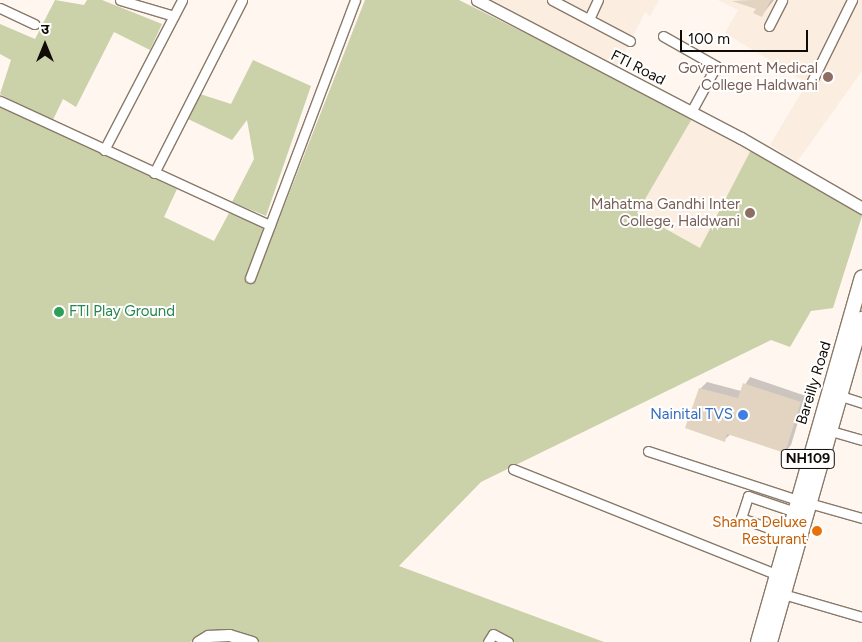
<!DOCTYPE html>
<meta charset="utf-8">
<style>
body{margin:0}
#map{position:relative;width:862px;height:642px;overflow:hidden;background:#fef6ef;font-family:Figtree,"Noto Sans Devanagari",sans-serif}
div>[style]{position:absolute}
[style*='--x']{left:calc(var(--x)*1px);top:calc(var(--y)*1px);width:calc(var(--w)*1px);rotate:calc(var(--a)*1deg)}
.built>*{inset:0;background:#fbeddf}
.green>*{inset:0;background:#cbd1a9}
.shadow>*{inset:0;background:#0003}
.building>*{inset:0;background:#e2d4c1}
.roads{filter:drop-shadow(1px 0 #897969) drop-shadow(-1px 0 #897969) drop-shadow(0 1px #897969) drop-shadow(0 -1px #897969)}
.minor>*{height:9px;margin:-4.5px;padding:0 4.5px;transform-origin:4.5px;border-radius:4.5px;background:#fff}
.major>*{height:11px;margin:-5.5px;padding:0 5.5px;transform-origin:5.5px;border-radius:5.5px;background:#fff}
.highway>*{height:14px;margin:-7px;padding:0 7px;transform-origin:7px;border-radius:7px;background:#fff}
.dots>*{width:14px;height:14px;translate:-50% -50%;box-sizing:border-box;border:2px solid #fff;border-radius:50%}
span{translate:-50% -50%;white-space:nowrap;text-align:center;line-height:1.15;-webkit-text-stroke:4px #fff;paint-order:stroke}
.shield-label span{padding:1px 4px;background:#fff;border:1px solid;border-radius:4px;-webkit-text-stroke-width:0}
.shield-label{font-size:14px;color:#110b06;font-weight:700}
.street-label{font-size:15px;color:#110b06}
.education-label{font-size:15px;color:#785e54}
.right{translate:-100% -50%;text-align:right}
.leisure-label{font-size:15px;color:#27864d}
.left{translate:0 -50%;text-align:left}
.shop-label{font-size:15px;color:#366cbe}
.food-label{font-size:15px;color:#c56008}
.north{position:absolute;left:20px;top:20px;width:50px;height:50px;-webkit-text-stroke:4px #fff;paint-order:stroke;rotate:0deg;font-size:14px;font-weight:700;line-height:20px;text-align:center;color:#110b06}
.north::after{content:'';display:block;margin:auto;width:18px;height:22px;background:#110b06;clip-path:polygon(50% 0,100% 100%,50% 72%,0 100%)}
.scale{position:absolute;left:680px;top:30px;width:128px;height:22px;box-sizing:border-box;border:2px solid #110b06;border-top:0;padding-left:6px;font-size:15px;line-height:18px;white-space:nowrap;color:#110b06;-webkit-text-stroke:4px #fff;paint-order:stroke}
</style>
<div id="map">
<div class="built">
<div style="clip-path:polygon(489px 0,659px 0,650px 16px,645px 12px,617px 68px)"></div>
<div style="clip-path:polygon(718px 0,862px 0,862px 71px,797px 162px,770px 145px,807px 83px,725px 33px,738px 10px)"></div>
<div style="clip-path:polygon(693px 117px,862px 214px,833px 308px,811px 311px,637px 213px)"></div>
</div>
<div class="green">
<div style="clip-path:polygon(55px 0,84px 5px,87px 0,102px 0,162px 24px,150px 50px,114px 32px,76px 107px,63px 99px,52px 122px,0 94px,11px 60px,0 54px,0 24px,35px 39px)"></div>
<div style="clip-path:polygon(365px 0,459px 0,693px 117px,637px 213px,700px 248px,751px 150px,855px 207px,862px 216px,833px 308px,811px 311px,790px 347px,771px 340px,481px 482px,399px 566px,604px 642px,260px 642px,219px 631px,190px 642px,0 642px,0 107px,177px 189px,164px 217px,214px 241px,229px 213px,274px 232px)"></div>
<div style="clip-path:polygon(253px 60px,311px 86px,266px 216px,232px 202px,254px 159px,247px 120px,232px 140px,186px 118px,200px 94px,231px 104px)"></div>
</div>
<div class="shadow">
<div style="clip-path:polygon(774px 0,761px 16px,757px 8px,734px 1px)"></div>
<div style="clip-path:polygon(750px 377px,806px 396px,791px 445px,785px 452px,731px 434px,724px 440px,700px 389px,707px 382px,741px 391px)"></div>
</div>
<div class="building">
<div style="clip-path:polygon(771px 0,762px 17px,753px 13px,756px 9px,732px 1px)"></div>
<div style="clip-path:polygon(743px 383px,801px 402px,785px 453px,727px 434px,725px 442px,685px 428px,699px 388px,738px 398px)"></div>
</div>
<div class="roads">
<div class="minor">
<div style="--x:120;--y:0;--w:56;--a:16.5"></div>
<div style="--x:552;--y:0;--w:88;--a:27.7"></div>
<div style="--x:0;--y:8;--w:38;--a:25"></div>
<div style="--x:589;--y:19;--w:21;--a:-65"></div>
<div style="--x:769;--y:26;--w:29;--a:-63"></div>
<div style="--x:663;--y:36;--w:61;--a:29.5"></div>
<div style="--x:716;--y:66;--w:52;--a:118.5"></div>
<div style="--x:810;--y:85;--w:95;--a:-63.7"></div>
<div style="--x:0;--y:101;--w:297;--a:24.7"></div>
<div style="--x:104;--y:150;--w:169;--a:-62.5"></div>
<div style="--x:154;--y:173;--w:194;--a:-63"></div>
<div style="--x:250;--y:278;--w:297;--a:-69.3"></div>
<div style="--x:841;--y:396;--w:22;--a:18"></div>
<div style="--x:831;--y:431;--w:32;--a:16"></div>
<div style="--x:648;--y:451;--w:155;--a:18.1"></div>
<div style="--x:513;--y:469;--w:282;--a:21.8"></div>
<div style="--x:809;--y:503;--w:55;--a:15.8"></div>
<div style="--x:786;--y:534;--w:48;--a:-160.4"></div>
<div style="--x:741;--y:518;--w:23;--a:-72"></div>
<div style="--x:748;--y:496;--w:46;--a:18.8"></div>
<div style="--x:783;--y:594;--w:82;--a:16.2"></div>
<div style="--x:488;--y:642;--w:9;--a:-58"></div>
<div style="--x:493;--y:634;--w:17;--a:28"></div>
</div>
<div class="major">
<div style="--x:477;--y:0;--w:298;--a:27.6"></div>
<div style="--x:741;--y:138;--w:140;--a:30"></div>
<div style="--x:198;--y:642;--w:12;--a:-31"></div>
<div style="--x:208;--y:636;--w:21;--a:-3"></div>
<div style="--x:229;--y:635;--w:24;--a:17"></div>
</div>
<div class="highway">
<div style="--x:758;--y:642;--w:379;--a:-74.1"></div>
<div style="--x:770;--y:642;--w:336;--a:-74.1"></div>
</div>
</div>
<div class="dots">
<div style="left:828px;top:77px;background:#8d6e63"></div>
<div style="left:750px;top:213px;background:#8d6e63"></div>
<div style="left:59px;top:312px;background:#2e9e5b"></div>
<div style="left:743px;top:415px;background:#3f7fe0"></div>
<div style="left:817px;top:531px;background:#e8710a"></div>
</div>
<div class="shield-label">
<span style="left:808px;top:459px">NH109</span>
</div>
<div class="street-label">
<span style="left:638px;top:68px;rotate:27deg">FTI Road</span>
<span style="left:814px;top:383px;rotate:-73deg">Bareilly Road</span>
</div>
<div class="education-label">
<span class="right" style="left:818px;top:77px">Government Medical<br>College Haldwani</span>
<span class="right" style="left:740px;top:213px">Mahatma Gandhi Inter<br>College, Haldwani</span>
</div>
<div class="leisure-label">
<span class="left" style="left:69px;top:312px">FTI Play Ground</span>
</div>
<div class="shop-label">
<span class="right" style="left:733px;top:415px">Nainital TVS</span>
</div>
<div class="food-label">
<span class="right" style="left:807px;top:531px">Shama Deluxe<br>Resturant</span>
</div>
<div class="north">उ</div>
<div class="scale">100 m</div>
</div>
